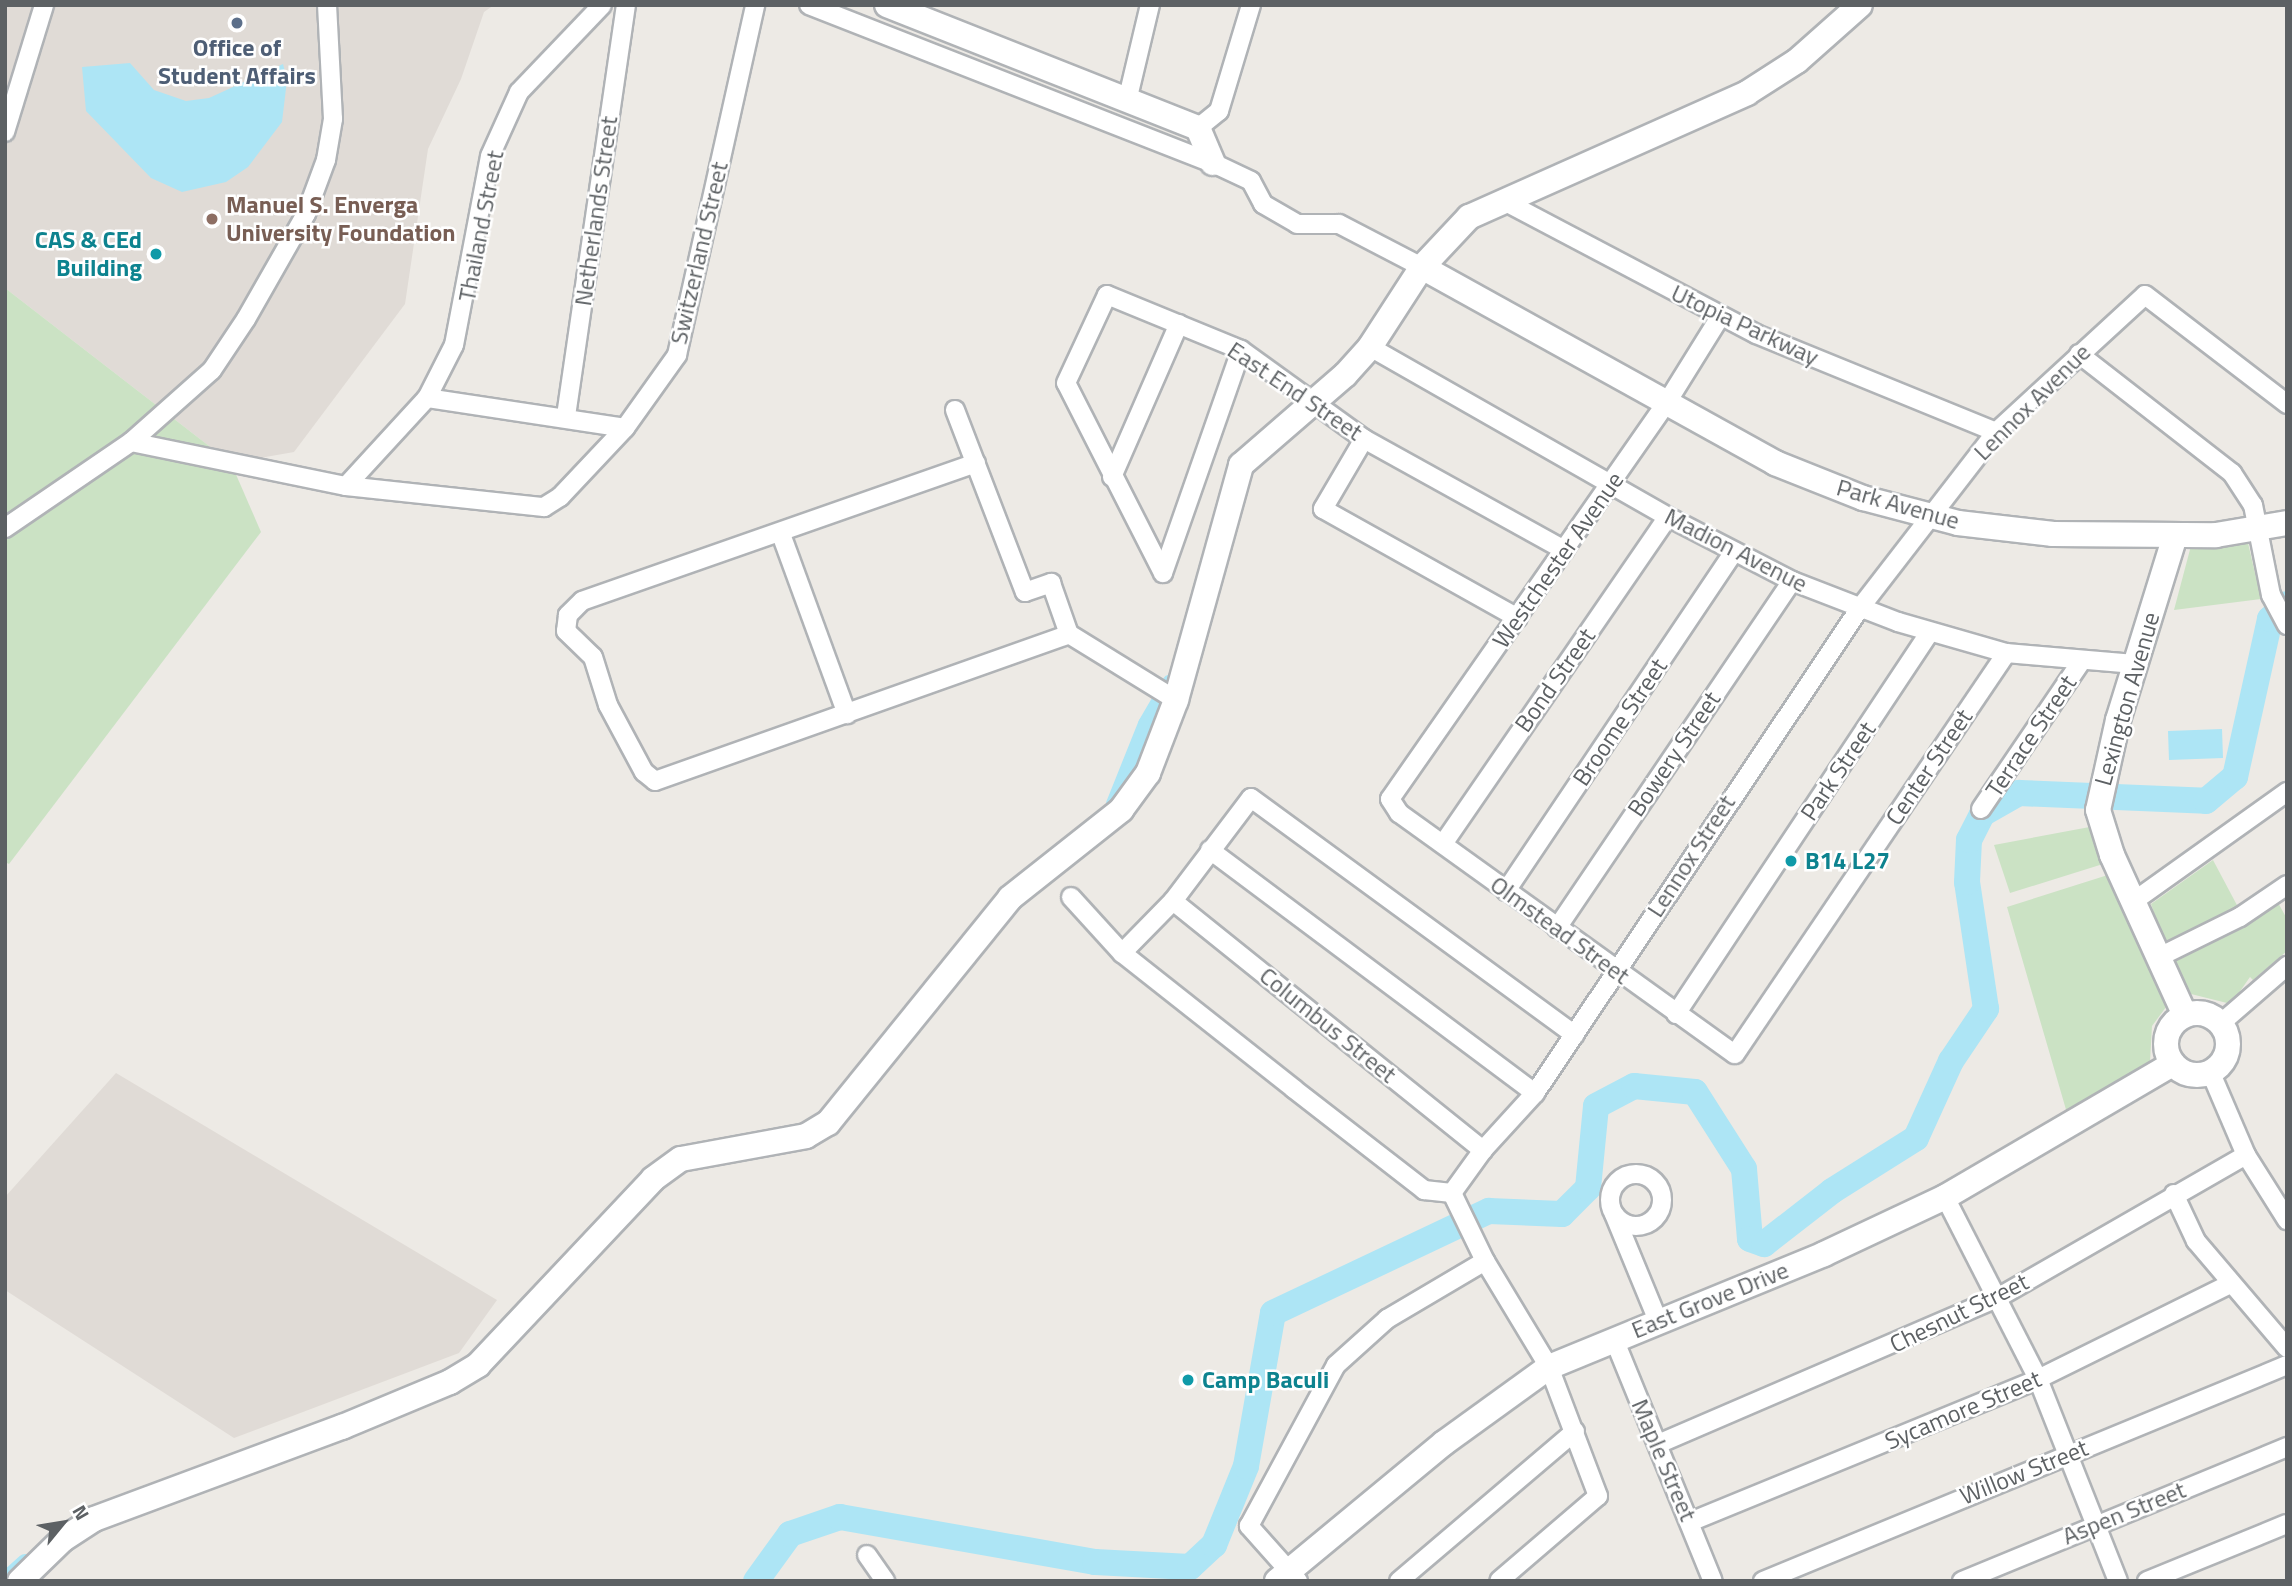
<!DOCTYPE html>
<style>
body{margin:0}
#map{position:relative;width:2292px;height:1586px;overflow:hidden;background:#edeae5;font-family:"Titillium Web",sans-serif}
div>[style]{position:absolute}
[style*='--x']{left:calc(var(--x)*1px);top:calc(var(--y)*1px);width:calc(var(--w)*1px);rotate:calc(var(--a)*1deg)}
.education>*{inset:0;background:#e0dbd6}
.green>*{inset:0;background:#cbe2c4}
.water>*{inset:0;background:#ade5f5}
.canal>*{height:16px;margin:-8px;padding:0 8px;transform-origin:8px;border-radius:8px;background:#ade5f5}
.river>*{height:26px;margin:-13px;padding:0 13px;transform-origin:13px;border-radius:13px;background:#ade5f5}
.roads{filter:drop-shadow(2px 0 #b0b3b6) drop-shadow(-2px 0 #b0b3b6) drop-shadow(0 2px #b0b3b6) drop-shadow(0 -2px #b0b3b6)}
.street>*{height:18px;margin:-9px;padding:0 9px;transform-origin:9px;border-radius:9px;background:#fff}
.street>.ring{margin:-9px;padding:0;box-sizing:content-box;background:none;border:18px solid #fff;border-radius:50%}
.secondary>*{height:24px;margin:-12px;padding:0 12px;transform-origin:12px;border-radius:12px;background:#fff}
.secondary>.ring{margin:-12px;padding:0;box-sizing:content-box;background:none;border:24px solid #fff;border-radius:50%}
.dots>*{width:19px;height:19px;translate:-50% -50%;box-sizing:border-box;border:4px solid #fff;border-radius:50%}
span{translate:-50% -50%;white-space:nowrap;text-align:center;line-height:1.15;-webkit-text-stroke:5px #fff;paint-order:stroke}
.service-label{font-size:24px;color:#4e5e75;font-weight:700}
.education-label{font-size:24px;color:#785e54;font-weight:700}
.left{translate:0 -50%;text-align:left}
.street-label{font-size:24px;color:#5d6164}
.culture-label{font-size:24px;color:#0d838f;font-weight:700}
.right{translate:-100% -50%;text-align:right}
.frame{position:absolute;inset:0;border:7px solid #5d6164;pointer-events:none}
.north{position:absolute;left:28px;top:1488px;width:70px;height:70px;-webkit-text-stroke:5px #fff;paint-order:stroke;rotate:60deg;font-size:19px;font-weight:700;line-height:28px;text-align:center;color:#5d6164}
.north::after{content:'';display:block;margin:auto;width:24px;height:32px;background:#5d6164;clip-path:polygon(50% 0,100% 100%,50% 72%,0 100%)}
</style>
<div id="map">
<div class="education">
<div style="clip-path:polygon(5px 5px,494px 5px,484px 12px,461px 79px,428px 149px,405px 304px,294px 452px,231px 463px,5px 288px)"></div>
<div style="clip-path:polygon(116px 1073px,497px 1300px,459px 1353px,234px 1438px,5px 1290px,5px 1197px)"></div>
</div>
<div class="green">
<div style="clip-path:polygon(5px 288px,231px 463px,261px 532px,9px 864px,5px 862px)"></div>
<div style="clip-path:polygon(2192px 542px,2248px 543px,2261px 599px,2174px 610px)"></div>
<div style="clip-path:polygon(2095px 826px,2103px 864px,2010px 893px,1994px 845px)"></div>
<div style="clip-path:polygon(2213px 860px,2239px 909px,2165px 945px,2151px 904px)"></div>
<div style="clip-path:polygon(2111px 874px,2169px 1003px,2152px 1026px,2150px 1062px,2067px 1113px,2007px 907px)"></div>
<div style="clip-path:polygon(2276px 899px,2287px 919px,2287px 951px,2253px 980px,2250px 977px,2231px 1004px,2191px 994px,2170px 960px)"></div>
</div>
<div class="water">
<div style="clip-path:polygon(130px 63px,154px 90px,186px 101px,209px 98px,283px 64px,287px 80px,282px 122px,248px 167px,226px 182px,182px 192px,151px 178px,86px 111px,82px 67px)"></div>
<div style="clip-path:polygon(2222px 729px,2223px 758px,2169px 760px,2168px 731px)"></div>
</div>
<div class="canal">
<div style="--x:1114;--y:804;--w:86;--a:-68.2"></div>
<div style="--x:1146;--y:724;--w:48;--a:-59.7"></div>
<div style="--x:5;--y:1580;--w:27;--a:-42"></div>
</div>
<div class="river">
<div style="--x:756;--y:1581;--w:58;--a:-54.1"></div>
<div style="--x:790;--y:1534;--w:53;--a:-18.8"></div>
<div style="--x:840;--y:1517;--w:259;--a:10"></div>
<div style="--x:1095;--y:1562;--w:95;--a:3"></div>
<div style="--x:1190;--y:1567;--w:33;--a:-43"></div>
<div style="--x:1214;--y:1545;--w:85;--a:-67.9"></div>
<div style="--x:1246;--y:1466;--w:155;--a:-80"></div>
<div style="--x:1273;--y:1313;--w:239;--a:-25.3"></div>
<div style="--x:1489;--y:1211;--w:73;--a:2.4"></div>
<div style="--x:1562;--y:1214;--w:37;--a:-45"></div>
<div style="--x:1588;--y:1188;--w:82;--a:-84.4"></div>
<div style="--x:1596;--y:1106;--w:43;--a:-27.8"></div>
<div style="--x:1634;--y:1086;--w:61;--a:5.6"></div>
<div style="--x:1695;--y:1092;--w:91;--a:57.5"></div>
<div style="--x:1744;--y:1169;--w:70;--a:85.1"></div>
<div style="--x:1750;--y:1239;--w:15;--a:20"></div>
<div style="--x:1764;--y:1244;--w:86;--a:-37.9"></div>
<div style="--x:1832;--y:1191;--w:99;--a:-32.2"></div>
<div style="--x:1916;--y:1138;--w:85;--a:-65.6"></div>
<div style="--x:1951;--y:1061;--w:63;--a:-56.1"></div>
<div style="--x:1986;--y:1009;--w:128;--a:-98.5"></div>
<div style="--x:1967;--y:882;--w:42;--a:-87.3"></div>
<div style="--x:1969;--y:840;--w:29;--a:-63"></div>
<div style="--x:1982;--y:814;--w:43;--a:-29.6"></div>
<div style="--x:2019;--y:793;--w:187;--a:2.4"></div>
<div style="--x:2206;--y:801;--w:38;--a:-40"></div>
<div style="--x:2235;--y:777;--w:162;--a:-77.5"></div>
<div style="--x:2270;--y:619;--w:23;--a:-41"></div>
</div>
<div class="roads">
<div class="street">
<div style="--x:809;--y:5;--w:434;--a:21.4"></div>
<div style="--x:1213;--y:163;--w:42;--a:25.3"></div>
<div style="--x:1251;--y:181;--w:26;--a:62"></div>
<div style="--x:1263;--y:204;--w:39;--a:30"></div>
<div style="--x:1297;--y:224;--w:42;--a:0"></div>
<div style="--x:1339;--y:224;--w:93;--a:27.4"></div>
<div style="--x:1128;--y:97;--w:95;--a:-76.6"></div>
<div style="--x:1198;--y:128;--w:27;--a:-39"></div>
<div style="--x:1219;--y:111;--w:111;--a:-73.2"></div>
<div style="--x:5;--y:132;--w:133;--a:-72.9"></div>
<div style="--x:1502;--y:200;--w:287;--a:27.8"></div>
<div style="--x:1756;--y:334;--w:259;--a:22.2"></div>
<div style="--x:1720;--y:317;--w:100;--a:121.9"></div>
<div style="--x:1667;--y:402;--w:484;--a:124.9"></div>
<div style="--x:1390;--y:799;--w:17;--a:57"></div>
<div style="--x:1399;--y:813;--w:413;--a:35.7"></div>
<div style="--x:1735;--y:1054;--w:484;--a:-55.9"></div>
<div style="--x:1370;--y:347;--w:343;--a:29.7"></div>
<div style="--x:1668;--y:517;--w:140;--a:27.3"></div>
<div style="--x:1792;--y:581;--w:114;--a:21.1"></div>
<div style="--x:1898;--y:622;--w:112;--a:16"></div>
<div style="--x:2006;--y:653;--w:129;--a:4.9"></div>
<div style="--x:2079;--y:354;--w:194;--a:37.9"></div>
<div style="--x:2232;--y:473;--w:38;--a:57"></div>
<div style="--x:2253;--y:505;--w:92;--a:78.7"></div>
<div style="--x:2271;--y:595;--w:34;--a:62"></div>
<div style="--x:427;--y:398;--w:200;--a:8.6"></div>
<div style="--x:955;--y:410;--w:195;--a:69"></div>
<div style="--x:1025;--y:592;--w:28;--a:-19"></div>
<div style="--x:1051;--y:583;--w:54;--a:70.6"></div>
<div style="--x:1069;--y:634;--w:126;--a:31.7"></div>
<div style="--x:566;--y:416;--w:415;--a:-81.7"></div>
<div style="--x:1364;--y:439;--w:81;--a:120.4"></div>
<div style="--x:1323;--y:509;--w:223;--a:29.2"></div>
<div style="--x:131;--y:442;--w:219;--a:11.6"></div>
<div style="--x:346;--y:486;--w:199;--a:6.1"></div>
<div style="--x:544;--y:507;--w:19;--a:-32"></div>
<div style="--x:560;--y:497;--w:95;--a:-46.7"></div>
<div style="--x:625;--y:428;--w:90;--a:-54.5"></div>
<div style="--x:677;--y:355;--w:359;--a:-77.4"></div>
<div style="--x:976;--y:463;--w:417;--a:160.7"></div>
<div style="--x:582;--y:601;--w:20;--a:135"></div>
<div style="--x:568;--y:615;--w:16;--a:97"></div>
<div style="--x:566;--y:631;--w:37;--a:44"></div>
<div style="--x:593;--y:657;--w:50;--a:72.6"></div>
<div style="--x:608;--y:705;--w:76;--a:61.8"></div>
<div style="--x:644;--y:772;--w:14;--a:39"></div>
<div style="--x:655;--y:781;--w:439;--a:-19.5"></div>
<div style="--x:1112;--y:477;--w:167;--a:-66.4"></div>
<div style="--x:346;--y:486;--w:120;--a:-47.4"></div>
<div style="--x:427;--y:398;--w:59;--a:-63"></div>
<div style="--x:454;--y:345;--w:192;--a:-79.2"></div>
<div style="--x:490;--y:156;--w:70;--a:-65.6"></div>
<div style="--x:519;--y:92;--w:120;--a:-46.3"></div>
<div style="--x:5;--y:528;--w:153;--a:-34.3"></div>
<div style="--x:131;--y:442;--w:108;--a:-41.6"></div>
<div style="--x:212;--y:370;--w:61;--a:-56.3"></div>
<div style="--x:246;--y:319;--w:121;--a:-60.3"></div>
<div style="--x:306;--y:214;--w:58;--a:-69.7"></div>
<div style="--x:326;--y:160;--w:42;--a:-80.3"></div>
<div style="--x:333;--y:119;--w:114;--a:-93"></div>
<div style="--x:781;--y:534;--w:192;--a:69.9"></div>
<div style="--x:1163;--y:573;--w:213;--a:-117"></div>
<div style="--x:1066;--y:383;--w:97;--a:-65"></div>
<div style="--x:1107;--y:295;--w:145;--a:22.3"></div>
<div style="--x:1241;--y:350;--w:152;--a:35.9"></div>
<div style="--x:1364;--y:439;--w:229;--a:29"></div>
<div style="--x:1163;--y:573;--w:236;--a:-70.7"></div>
<div style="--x:1981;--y:809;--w:178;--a:-55.8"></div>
<div style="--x:1443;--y:844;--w:397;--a:-55.5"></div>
<div style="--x:1210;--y:850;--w:406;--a:36.8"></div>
<div style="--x:1506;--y:891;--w:409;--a:-56.1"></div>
<div style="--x:1071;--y:897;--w:76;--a:47.7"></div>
<div style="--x:1122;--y:953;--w:219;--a:38.3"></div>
<div style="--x:1294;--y:1089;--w:165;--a:37.8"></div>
<div style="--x:1424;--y:1190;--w:28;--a:6"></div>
<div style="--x:1173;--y:901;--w:398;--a:38.8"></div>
<div style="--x:2134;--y:901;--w:188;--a:-35.5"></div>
<div style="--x:1557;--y:928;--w:419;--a:-55.9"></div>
<div style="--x:1122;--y:953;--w:73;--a:-45.6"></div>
<div style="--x:1173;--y:901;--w:129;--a:-52.9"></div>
<div style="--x:1251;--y:798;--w:401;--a:36.2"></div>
<div style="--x:2159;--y:957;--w:90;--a:-26.3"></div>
<div style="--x:2240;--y:917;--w:57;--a:-34.2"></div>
<div style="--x:1676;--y:1014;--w:459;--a:-56.4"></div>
<div style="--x:2220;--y:1024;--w:89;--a:-40.9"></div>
<div style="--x:2210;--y:1071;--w:91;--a:66.8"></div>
<div style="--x:2246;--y:1155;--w:77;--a:57.8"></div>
<div class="ring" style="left:1610px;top:1174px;width:34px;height:34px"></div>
<div style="--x:1452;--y:1193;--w:53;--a:-54.2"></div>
<div style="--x:1483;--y:1150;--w:77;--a:-47.6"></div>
<div style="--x:1535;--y:1093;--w:584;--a:-56.17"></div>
<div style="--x:1860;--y:608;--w:222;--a:-52.3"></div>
<div style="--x:1996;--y:432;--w:202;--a:-42.6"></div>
<div style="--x:2145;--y:295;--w:179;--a:37.5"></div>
<div style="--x:1452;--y:1193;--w:76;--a:64.1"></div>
<div style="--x:1485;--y:1261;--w:124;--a:58.9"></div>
<div style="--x:1549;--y:1367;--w:138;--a:69.2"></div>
<div style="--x:1598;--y:1496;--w:130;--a:139.4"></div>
<div style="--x:2174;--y:1194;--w:52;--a:64.9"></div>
<div style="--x:2196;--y:1241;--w:140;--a:49.6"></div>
<div style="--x:1945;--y:1197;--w:204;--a:62.9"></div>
<div style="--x:2038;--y:1379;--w:217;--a:68.4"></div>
<div style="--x:1614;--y:1214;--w:116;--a:67.6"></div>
<div style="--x:1614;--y:1339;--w:261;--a:67.8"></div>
<div style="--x:1658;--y:1444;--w:371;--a:-23.3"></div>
<div style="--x:1999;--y:1297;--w:285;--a:-29.9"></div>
<div style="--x:1690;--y:1522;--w:376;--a:-22.3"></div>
<div style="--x:2038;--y:1379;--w:214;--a:-26.3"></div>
<div style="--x:867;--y:1555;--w:32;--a:55"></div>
<div style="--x:1298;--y:1581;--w:74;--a:-131.7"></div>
<div style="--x:1249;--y:1526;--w:183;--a:-61.6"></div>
<div style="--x:1336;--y:1365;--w:69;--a:-42"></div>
<div style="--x:1387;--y:1319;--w:114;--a:-30.6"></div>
<div style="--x:1399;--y:1581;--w:231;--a:-40.4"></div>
<div style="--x:1763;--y:1581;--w:567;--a:-22.4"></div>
<div style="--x:1962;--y:1581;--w:352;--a:-22.4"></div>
<div style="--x:2147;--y:1581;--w:151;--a:-22.2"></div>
</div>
<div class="secondary">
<div style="--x:887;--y:5;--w:334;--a:21.6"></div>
<div style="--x:1198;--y:128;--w:38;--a:67"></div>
<div style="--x:1422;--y:267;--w:404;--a:29"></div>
<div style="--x:1775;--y:463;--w:95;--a:21.7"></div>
<div style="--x:1863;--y:498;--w:98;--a:14.7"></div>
<div style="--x:1958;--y:523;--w:96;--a:6.6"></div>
<div style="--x:2053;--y:534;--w:163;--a:0.4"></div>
<div style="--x:2216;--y:535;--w:72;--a:-9.6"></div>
<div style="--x:2175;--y:536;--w:193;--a:107.2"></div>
<div style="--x:2118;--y:720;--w:92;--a:102.5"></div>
<div style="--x:2098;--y:810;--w:47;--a:72.7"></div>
<div style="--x:2112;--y:855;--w:176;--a:65.5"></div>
<div class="ring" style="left:2166px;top:1013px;width:38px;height:38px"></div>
<div style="--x:20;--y:1581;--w:59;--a:-44.3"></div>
<div style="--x:62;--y:1540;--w:38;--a:-33"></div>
<div style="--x:94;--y:1519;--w:265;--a:-20.4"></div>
<div style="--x:342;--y:1427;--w:117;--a:-22.6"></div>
<div style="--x:450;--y:1382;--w:33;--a:-31"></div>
<div style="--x:478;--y:1365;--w:255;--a:-46.7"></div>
<div style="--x:653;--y:1179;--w:34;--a:-36"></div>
<div style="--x:681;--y:1159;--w:127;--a:-10.4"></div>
<div style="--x:806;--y:1136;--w:26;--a:-31"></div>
<div style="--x:828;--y:1123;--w:289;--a:-51"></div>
<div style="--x:1010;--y:898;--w:142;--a:-38.4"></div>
<div style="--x:1121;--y:810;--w:46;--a:-53.9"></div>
<div style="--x:1148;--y:773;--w:78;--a:-69"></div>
<div style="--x:1176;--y:700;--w:244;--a:-74.5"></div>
<div style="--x:1241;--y:465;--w:138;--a:-40.9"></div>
<div style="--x:1345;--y:375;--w:38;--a:-48"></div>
<div style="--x:1370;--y:347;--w:95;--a:-57"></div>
<div style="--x:1422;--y:267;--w:69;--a:-46.8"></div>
<div style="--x:1469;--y:217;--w:304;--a:-24"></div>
<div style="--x:1747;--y:93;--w:59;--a:-32.6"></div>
<div style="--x:1797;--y:61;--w:84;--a:-41.6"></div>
<div style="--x:1277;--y:1581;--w:217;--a:-39.6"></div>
<div style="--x:1444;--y:1443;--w:130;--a:-35.9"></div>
<div style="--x:1549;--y:1367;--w:297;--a:-22.3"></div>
<div style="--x:1824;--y:1254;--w:134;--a:-25.2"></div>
<div style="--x:1945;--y:1197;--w:264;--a:-30.3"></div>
</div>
</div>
<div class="dots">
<div style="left:237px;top:23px;background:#5c6f8a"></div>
<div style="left:212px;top:219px;background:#8d6e63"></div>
<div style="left:156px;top:254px;background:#0f9aa8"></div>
<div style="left:1791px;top:861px;background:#0f9aa8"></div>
<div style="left:1188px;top:1380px;background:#0f9aa8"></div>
</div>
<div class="service-label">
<span style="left:237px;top:62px">Office of<br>Student Affairs</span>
</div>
<div class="education-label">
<span class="left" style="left:226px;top:219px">Manuel S. Enverga<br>University Foundation</span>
</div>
<div class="street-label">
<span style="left:596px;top:211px;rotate:-82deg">Netherlands Street</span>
<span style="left:481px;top:226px;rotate:-79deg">Thailand Street</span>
<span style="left:699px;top:253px;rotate:-77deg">Switzerland Street</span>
<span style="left:1745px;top:325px;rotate:25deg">Utopia Parkway</span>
<span style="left:1295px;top:391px;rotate:34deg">East End Street</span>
<span style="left:2032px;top:402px;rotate:-45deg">Lennox Avenue</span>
<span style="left:1898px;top:504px;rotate:16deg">Park Avenue</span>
<span style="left:1736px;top:550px;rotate:27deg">Madion Avenue</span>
<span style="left:1558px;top:560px;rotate:-55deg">Westchester Avenue</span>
<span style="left:1555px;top:680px;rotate:-55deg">Bond Street</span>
<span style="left:2127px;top:699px;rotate:-74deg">Lexington Avenue</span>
<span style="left:1620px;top:722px;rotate:-56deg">Broome Street</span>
<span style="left:2031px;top:736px;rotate:-56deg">Terrace Street</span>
<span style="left:1674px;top:754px;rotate:-56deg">Bowery Street</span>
<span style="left:1929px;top:767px;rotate:-56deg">Center Street</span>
<span style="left:1838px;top:771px;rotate:-56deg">Park Street</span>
<span style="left:1691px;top:856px;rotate:-57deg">Lennox Street</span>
<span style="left:1560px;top:930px;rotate:36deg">Olmstead Street</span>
<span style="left:1328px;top:1025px;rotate:39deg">Columbus Street</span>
<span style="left:1710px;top:1300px;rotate:-22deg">East Grove Drive</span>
<span style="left:1959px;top:1313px;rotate:-26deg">Chesnut Street</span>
<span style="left:1963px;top:1410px;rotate:-23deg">Sycamore Street</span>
<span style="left:1664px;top:1460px;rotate:67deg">Maple Street</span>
<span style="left:2024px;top:1472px;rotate:-22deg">Willow Street</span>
<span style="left:2124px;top:1513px;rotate:-22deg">Aspen Street</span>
</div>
<div class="culture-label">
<span class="right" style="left:142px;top:254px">CAS &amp; CEd<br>Building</span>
<span class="left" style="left:1805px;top:861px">B14 L27</span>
<span class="left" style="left:1202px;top:1380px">Camp Baculi</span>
</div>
<div class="frame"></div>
<div class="north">N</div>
</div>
